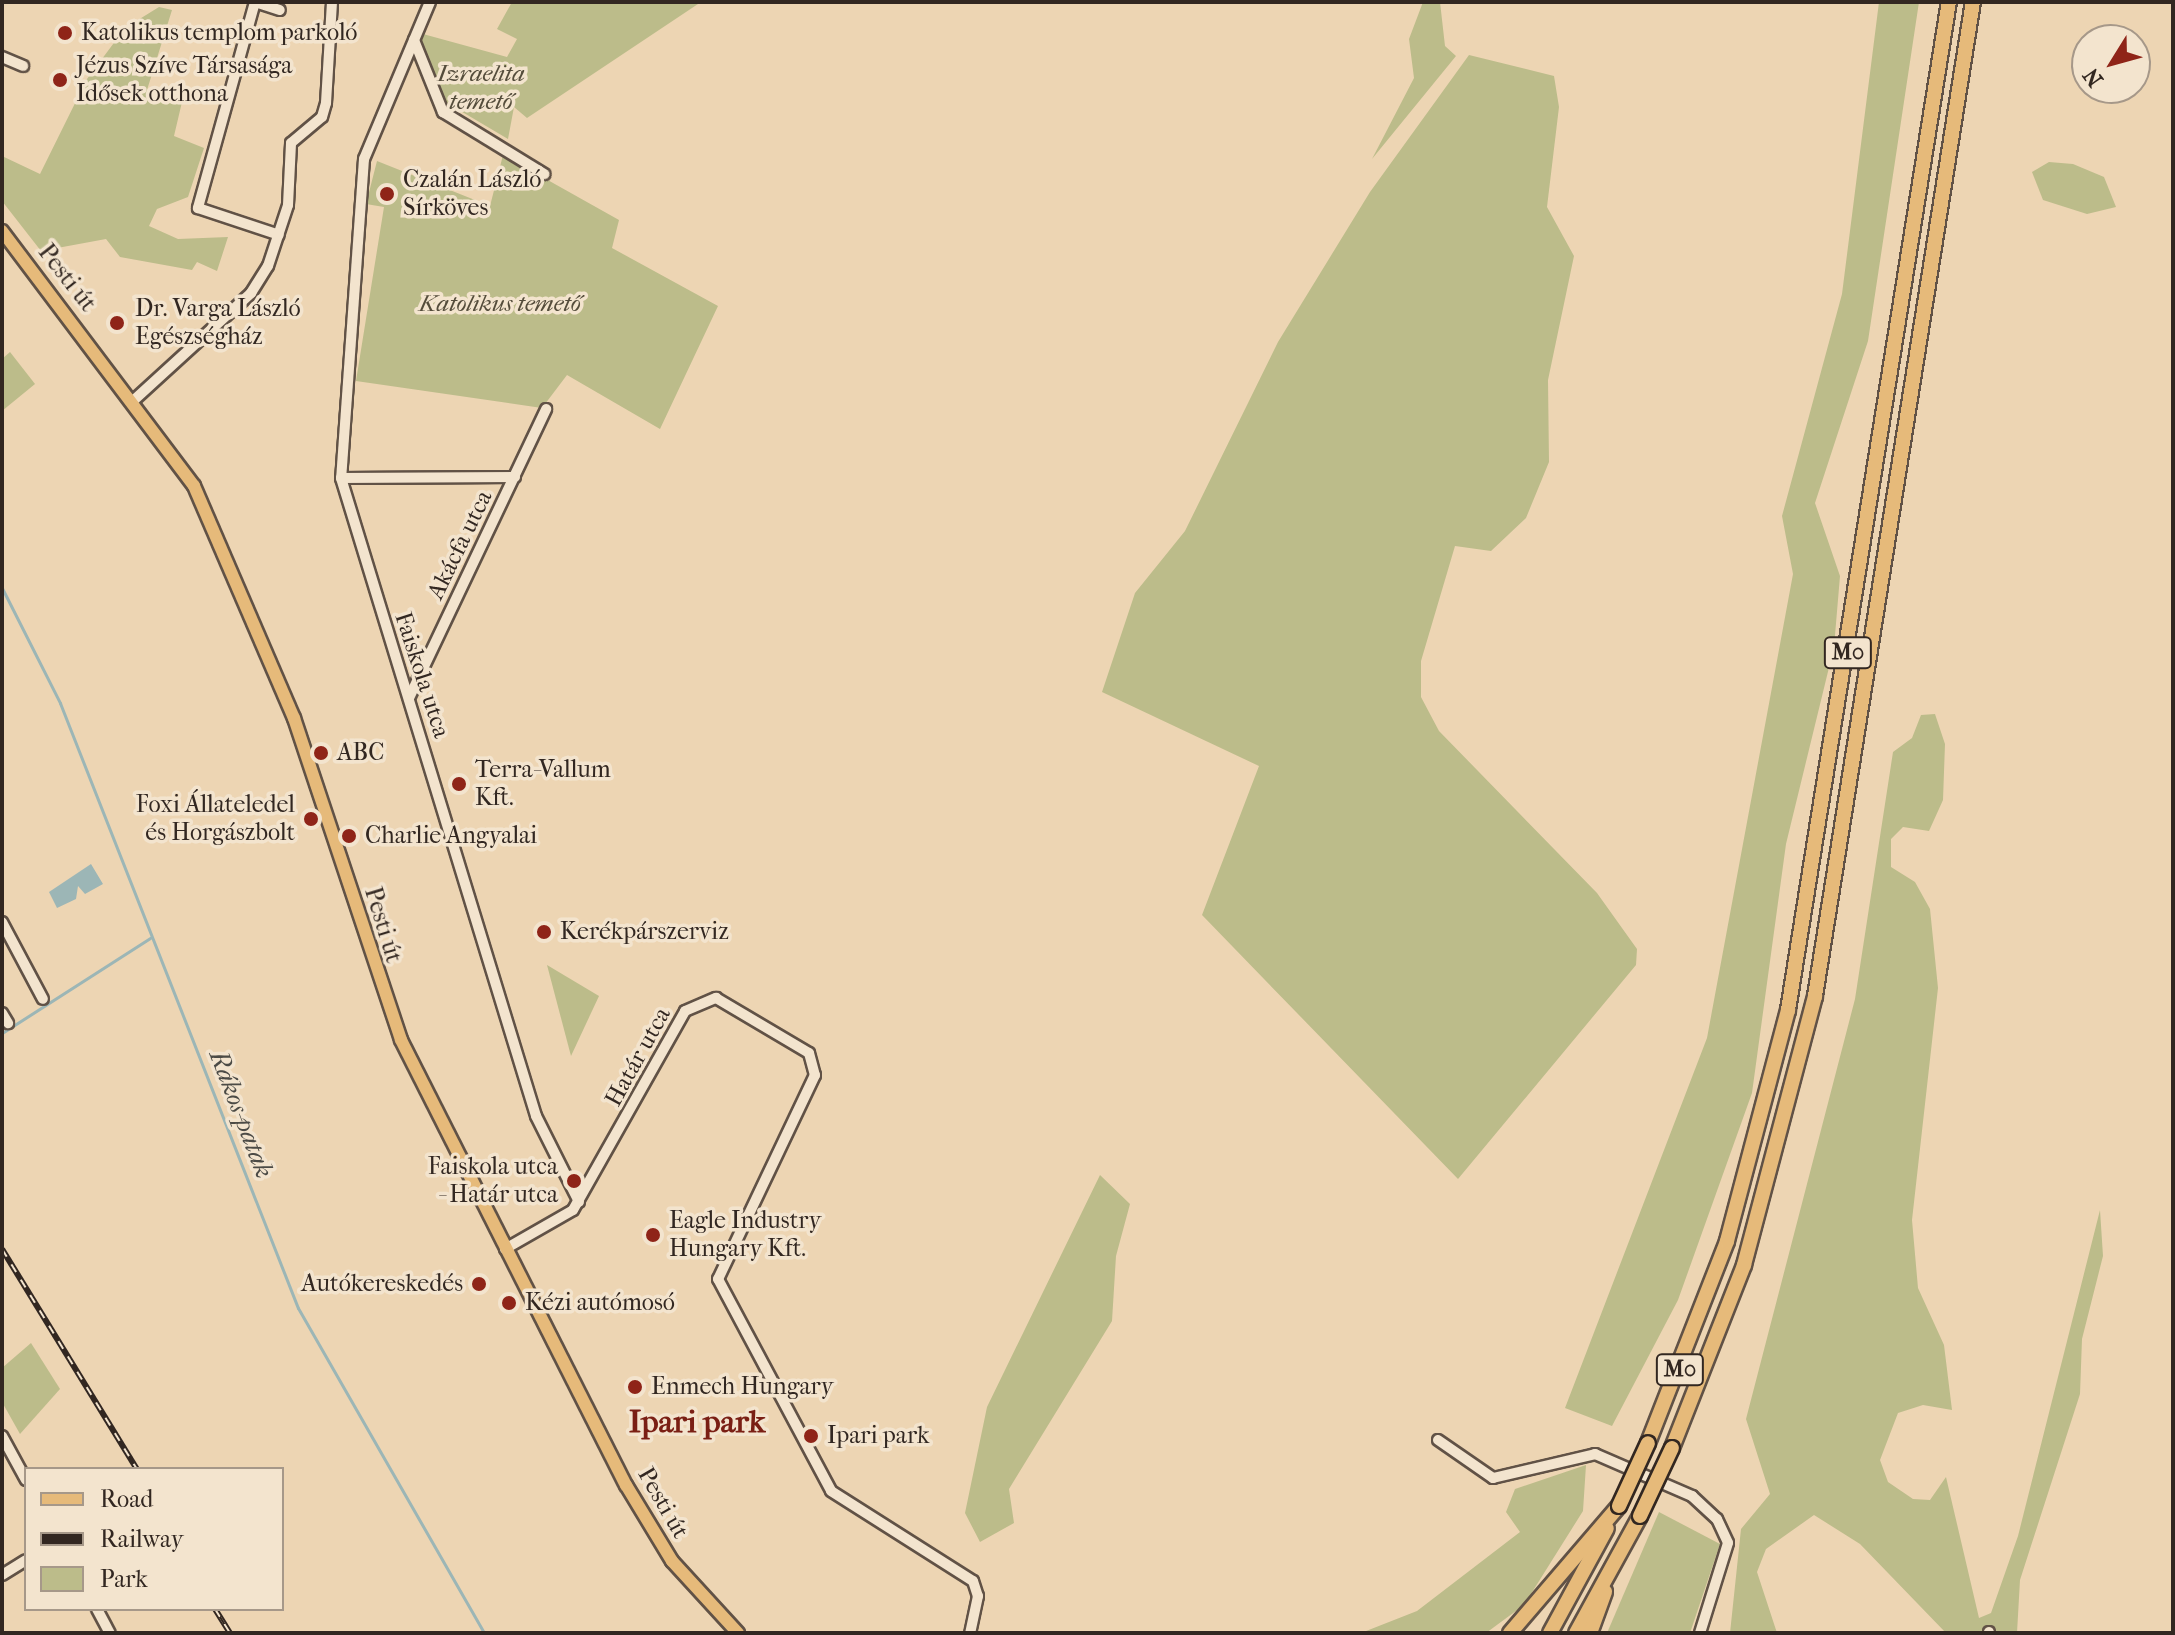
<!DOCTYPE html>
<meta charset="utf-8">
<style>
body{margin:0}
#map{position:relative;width:2175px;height:1635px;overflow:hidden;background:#edd5b3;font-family:"IM FELL French Canon",serif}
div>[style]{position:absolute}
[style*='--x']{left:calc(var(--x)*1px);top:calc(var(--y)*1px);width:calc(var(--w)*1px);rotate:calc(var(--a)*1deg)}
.green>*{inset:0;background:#bcbc8a}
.water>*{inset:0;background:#9cb6b6}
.stream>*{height:3px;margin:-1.5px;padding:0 1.5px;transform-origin:1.5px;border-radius:1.5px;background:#9cb6b6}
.roads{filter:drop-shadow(2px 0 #615246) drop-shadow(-2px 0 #615246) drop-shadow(0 2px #615246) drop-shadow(0 -2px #615246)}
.minor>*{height:10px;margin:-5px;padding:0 5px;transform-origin:5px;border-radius:5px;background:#f3e4ce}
.major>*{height:12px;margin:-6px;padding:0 6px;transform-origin:6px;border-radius:6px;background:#e6ba7a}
.highway>*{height:14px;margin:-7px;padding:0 7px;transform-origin:7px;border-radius:7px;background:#e6ba7a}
.rail>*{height:6px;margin-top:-3px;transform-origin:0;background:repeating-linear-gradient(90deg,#f3e4ce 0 9px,#322721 0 18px);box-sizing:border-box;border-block:2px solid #322721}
.bridges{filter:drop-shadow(2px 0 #322721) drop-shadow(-2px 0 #322721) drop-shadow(0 2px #322721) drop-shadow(0 -2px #322721)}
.highway-bridge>*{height:14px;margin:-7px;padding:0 7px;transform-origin:7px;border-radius:7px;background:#e6ba7a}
.dots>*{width:22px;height:22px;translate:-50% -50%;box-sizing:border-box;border:4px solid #f3e4ce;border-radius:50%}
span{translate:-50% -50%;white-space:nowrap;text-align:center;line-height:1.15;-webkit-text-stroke:7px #f3e4ce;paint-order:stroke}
.shield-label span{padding:2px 6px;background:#f3e4ce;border:2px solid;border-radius:6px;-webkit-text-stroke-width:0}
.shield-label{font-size:22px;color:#322721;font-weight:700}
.poi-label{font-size:24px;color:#322721}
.left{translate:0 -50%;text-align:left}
.right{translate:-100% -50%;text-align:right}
.park-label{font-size:24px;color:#544c3b;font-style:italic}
.street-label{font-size:24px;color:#322721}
.water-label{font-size:26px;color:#4c4b46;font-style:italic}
.district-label{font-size:32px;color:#7a1f14;font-weight:700}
.frame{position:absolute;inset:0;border:4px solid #322721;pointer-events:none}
.legend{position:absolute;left:24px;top:1467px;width:260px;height:144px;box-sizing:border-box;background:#f3e4ce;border:2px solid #a69889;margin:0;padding:10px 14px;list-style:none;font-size:24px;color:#322721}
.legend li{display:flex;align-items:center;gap:16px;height:40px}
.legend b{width:40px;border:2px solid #a69889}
.north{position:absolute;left:2071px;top:24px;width:80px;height:80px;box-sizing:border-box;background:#f3e4ce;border:2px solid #a69889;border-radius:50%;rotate:233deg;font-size:22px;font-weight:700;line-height:32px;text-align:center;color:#322721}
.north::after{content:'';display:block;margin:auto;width:28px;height:36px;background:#8f2418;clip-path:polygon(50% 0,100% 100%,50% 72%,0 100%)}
</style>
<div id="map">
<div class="green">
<div style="clip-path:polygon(512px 2px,701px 2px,527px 118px,514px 107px,508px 139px,442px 100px,420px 41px,423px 34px,507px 57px,517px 39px,497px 29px)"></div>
<div style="clip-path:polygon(1423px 2px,1440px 2px,1445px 46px,1456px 56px,1372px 159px,1414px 78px,1409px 39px)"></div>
<div style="clip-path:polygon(1879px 2px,1919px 2px,1868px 341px,1815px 503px,1840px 576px,1834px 647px,1786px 844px,1752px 1093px,1678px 1300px,1612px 1426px,1565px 1408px,1707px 1038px,1793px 574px,1782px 516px,1842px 294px)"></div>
<div style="clip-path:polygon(159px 7px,172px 10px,147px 90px,182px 102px,174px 136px,204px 148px,188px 197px,157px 209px,149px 226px,178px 239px,228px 237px,217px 271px,197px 262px,192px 270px,120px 257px,106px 239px,41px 251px,2px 201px,2px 156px,40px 174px,87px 79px,125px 28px)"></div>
<div style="clip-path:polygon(1469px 55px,1554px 76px,1559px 107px,1547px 207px,1574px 256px,1548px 380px,1549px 462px,1526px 518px,1491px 551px,1455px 546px,1421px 661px,1421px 697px,1439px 731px,1597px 893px,1637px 949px,1636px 965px,1458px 1179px,1202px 915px,1259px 766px,1102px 692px,1135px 593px,1185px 531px,1278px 342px,1370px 192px)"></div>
<div style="clip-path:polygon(503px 155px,619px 220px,612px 248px,718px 306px,660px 429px,567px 375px,542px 408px,356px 381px,384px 207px,366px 204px,377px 161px,490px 206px)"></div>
<div style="clip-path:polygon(2073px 164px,2104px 177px,2116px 207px,2087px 214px,2043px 200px,2032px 172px,2049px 162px)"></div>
<div style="clip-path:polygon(10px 352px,35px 384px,2px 411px,2px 359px)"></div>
<div style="clip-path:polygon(1935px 714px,1945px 744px,1943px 800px,1929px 831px,1903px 827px,1891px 839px,1891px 867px,1915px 882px,1930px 909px,1938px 988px,1912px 1220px,1918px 1288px,1944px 1345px,1952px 1410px,1923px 1405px,1898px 1413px,1880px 1460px,1888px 1482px,1913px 1499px,1930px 1500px,1946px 1477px,1979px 1618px,1991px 1613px,2018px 1536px,2100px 1210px,2103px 1256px,2082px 1339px,2080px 1394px,2020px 1580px,2017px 1633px,1946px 1633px,1860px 1544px,1814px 1515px,1766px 1549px,1757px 1572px,1777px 1633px,1730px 1633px,1741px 1529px,1770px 1494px,1746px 1419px,1855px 999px,1893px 752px,1912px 738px,1921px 715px)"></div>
<div style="clip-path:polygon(547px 965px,599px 996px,571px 1056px)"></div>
<div style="clip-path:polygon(1100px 1175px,1130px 1204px,1116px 1256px,1112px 1321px,1009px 1489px,1014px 1523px,980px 1542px,965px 1513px,987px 1407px)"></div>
<div style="clip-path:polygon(31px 1343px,60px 1389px,20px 1434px,2px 1402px,2px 1368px)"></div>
<div style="clip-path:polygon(1586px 1465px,1583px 1511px,1524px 1605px,1486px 1633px,1361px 1633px,1417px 1611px,1520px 1532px,1506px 1512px,1515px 1489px)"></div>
<div style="clip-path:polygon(1659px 1512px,1720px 1544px,1690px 1633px,1607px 1633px)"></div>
</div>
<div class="water">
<div style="clip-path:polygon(91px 864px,103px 884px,85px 894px,78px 886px,76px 899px,57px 908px,49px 892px)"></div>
</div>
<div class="stream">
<div style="--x:2;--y:588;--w:129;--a:63.2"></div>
<div style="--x:60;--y:703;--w:650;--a:68.53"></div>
<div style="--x:298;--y:1308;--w:374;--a:60.2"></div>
<div style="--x:2;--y:1033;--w:176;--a:-32.7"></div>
</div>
<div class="roads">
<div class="minor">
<div style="--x:255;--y:2;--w:214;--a:105.5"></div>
<div style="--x:198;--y:208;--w:85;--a:18.4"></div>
<div style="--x:255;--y:2;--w:26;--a:18"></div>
<div style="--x:430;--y:2;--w:170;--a:112.8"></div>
<div style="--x:364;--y:159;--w:320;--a:94.1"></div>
<div style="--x:341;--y:478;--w:667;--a:73"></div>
<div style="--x:536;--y:1116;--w:96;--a:63.4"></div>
<div style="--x:414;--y:40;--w:78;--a:68.1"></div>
<div style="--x:443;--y:112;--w:119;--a:31.5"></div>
<div style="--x:2;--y:57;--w:23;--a:23"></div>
<div style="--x:134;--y:400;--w:159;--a:-42.4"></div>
<div style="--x:251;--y:293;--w:32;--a:-58"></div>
<div style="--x:268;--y:266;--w:64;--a:-71.8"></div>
<div style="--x:288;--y:205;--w:62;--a:-87.2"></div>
<div style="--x:291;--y:143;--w:40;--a:-40"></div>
<div style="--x:322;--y:117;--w:15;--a:-74"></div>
<div style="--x:326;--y:103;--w:101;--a:-86.6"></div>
<div style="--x:341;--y:478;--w:174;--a:-0.3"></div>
<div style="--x:409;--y:698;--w:320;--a:-64.6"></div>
<div style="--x:2;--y:922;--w:87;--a:62"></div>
<div style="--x:2;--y:1013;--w:12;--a:59"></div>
<div style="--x:505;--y:1249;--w:78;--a:-29.8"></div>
<div style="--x:573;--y:1210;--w:228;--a:-60.6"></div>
<div style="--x:685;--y:1011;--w:34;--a:-23"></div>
<div style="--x:716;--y:998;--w:108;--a:30.6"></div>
<div style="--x:809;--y:1053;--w:23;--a:75"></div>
<div style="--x:815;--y:1075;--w:226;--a:115.4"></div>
<div style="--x:718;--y:1279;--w:240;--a:61.9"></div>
<div style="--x:831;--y:1491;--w:168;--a:32.4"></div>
<div style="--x:973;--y:1581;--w:16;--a:72"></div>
<div style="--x:978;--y:1596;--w:38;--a:102"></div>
<div style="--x:2;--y:1436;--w:50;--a:61.4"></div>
<div style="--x:1438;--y:1440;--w:67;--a:34.6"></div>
<div style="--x:1493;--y:1478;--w:105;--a:-13.2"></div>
<div style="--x:1595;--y:1454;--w:106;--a:23.4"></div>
<div style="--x:1692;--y:1496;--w:34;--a:43"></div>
<div style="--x:1717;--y:1519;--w:26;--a:65"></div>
<div style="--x:1728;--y:1543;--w:94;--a:107.3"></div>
<div style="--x:2;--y:1575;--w:28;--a:-32"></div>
<div style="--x:97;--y:1609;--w:27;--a:62"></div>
<div style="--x:1989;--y:1633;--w:1;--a:-90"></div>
</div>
<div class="major">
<div style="--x:2;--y:231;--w:319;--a:53"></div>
<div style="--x:194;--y:486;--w:253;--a:66.7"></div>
<div style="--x:294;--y:718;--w:339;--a:71.6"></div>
<div style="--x:401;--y:1040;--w:499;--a:63.2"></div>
<div style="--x:626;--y:1485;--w:89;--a:58.8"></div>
<div style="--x:672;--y:1561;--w:98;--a:47.5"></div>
</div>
<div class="highway">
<div style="--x:1648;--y:1443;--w:217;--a:-68.6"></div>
<div style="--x:1727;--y:1241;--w:239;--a:-75.2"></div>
<div style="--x:1788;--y:1010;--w:1021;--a:-80.93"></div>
<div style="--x:1672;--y:1448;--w:197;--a:-68.5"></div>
<div style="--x:1744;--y:1265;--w:278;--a:-75.2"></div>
<div style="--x:1815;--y:996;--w:1006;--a:-80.97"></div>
<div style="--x:1510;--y:1633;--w:167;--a:-49.4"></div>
<div style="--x:1550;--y:1633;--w:119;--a:-61.5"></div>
<div style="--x:1576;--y:1633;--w:133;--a:-61.3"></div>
<div style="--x:1590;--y:1633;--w:44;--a:-69.9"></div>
</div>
</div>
<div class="rail">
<div style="--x:2;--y:1249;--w:258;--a:58.5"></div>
<div style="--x:215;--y:1609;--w:28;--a:58"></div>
</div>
<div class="bridges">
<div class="highway-bridge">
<div style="--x:1619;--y:1506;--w:69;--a:-65.3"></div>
<div style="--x:1640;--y:1516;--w:75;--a:-64.8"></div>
</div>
</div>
<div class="dots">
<div style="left:65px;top:33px;background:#8f2418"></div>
<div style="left:60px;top:80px;background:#8f2418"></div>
<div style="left:387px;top:194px;background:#8f2418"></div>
<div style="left:117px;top:323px;background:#8f2418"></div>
<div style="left:321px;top:753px;background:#8f2418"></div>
<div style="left:459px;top:784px;background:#8f2418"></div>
<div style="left:311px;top:819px;background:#8f2418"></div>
<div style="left:349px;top:836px;background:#8f2418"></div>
<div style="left:544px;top:932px;background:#8f2418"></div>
<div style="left:574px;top:1181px;background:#8f2418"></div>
<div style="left:653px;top:1235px;background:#8f2418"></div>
<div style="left:479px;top:1284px;background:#8f2418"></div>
<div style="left:509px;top:1303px;background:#8f2418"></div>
<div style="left:635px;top:1387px;background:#8f2418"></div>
<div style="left:811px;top:1436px;background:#8f2418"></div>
</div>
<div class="shield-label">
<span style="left:1848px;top:653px">M0</span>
<span style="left:1680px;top:1370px">M0</span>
</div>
<div class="poi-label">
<span class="left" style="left:81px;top:33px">Katolikus templom parkoló</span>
<span class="left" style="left:76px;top:80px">Jézus Szíve Társasága<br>Idősek otthona</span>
<span class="left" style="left:403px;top:194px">Czalán László<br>Sírköves</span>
<span class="left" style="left:135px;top:323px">Dr. Varga László<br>Egészségház</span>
<span class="left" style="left:337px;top:753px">ABC</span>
<span class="left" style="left:475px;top:784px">Terra-Vallum<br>Kft.</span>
<span class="right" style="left:295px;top:819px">Foxi Állateledel<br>és Horgászbolt</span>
<span class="left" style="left:365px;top:836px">Charlie Angyalai</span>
<span class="left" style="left:560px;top:932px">Kerékpárszerviz</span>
<span class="right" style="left:558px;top:1181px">Faiskola utca<br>- Határ utca</span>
<span class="left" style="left:669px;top:1235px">Eagle Industry<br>Hungary Kft.</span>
<span class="right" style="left:463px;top:1284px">Autókereskedés</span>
<span class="left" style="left:525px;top:1303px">Kézi autómosó</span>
<span class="left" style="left:651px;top:1387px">Enmech Hungary</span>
<span class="left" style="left:827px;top:1436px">Ipari park</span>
</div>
<div class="park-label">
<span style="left:481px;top:88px">Izraelita<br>temető</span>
<span style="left:500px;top:304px">Katolikus temető</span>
</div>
<div class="street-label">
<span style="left:67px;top:278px;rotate:52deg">Pesti út</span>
<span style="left:460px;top:545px;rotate:-64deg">Akácfa utca</span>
<span style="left:422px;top:675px;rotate:72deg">Faiskola utca</span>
<span style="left:383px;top:925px;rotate:73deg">Pesti út</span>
<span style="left:638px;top:1057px;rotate:-61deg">Határ utca</span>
<span style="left:663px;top:1503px;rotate:60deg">Pesti út</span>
</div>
<div class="water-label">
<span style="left:241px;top:1114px;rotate:69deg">Rákos-patak</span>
</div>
<div class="district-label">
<span style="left:697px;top:1422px">Ipari park</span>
</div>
<div class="frame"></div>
<ul class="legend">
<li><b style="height:10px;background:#e6ba7a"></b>Road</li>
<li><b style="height:10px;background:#322721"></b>Railway</li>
<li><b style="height:22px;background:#bcbc8a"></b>Park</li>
</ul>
<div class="north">N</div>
</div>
